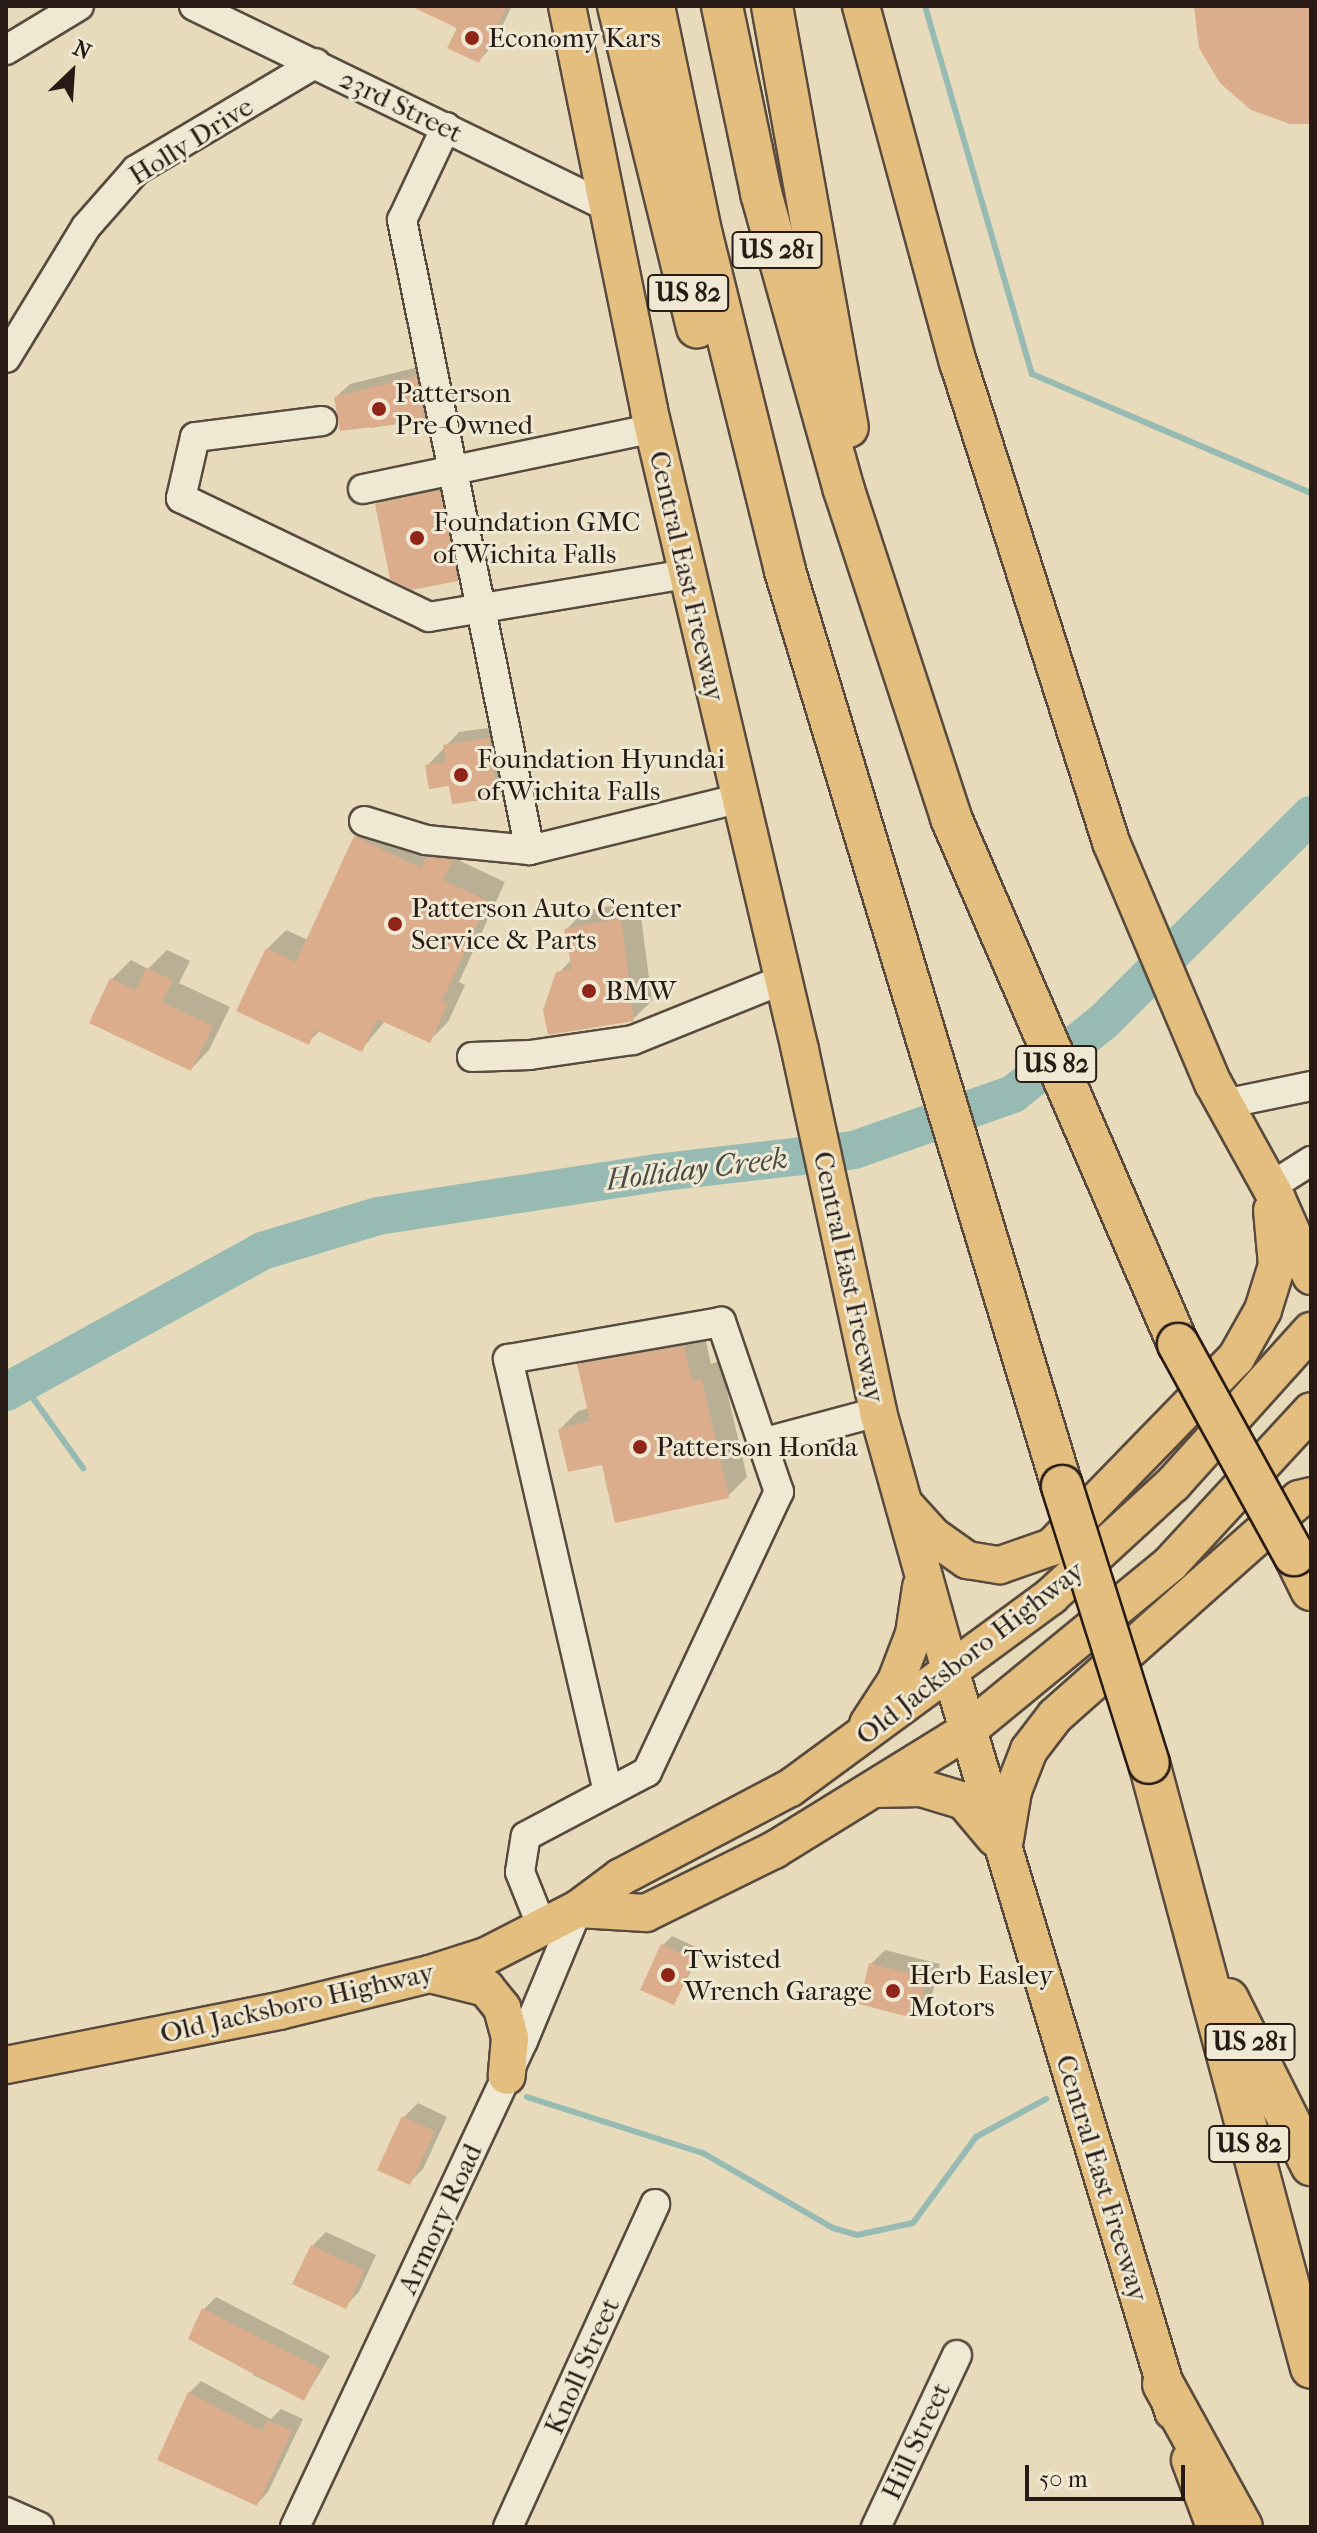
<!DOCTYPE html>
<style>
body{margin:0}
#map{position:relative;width:1317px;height:2533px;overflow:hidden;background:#e7dbbb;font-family:"IM FELL French Canon",serif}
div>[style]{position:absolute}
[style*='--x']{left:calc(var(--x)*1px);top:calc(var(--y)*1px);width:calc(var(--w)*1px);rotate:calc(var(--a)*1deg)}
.shadow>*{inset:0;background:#0003}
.stream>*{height:6px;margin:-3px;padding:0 3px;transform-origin:3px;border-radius:3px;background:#97bbb2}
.river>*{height:38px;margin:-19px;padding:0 19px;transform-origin:19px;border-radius:19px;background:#97bbb2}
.building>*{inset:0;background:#dcad8c}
.roads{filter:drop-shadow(2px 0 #584b3e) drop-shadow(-2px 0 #584b3e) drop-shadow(0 2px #584b3e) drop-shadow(0 -2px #584b3e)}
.minor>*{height:28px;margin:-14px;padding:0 14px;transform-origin:14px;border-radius:14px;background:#efe8d3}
.major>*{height:36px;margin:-18px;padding:0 18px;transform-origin:18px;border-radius:18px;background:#e4be7e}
.highway>*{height:40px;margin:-20px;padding:0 20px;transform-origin:20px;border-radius:20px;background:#e4be7e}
.bridges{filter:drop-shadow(2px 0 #281b15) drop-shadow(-2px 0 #281b15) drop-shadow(0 2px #281b15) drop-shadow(0 -2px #281b15)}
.highway-bridge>*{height:40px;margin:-20px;padding:0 20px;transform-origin:20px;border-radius:20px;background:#e4be7e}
.dots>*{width:22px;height:22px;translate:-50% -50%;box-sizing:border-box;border:4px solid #efe8d3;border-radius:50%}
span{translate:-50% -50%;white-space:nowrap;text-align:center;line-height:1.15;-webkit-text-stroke:6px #efe8d3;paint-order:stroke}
.shield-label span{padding:2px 6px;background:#efe8d3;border:2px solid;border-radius:6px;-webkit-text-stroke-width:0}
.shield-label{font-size:26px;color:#281b15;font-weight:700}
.poi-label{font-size:28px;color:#281b15}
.left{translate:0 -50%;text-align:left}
.street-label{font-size:28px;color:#281b15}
.water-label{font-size:30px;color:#494b44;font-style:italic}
.frame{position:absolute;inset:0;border:8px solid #281b15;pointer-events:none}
.north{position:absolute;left:32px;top:32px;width:80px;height:80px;-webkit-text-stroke:6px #efe8d3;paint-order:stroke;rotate:25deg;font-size:22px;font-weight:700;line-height:32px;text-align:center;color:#281b15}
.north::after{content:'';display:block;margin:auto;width:28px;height:36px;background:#281b15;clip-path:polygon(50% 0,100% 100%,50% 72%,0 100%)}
.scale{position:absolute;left:1025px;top:2465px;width:160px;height:36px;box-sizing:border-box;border:4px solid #281b15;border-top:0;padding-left:10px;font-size:24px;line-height:28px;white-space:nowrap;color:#281b15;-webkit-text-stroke:6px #efe8d3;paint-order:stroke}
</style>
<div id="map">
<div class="shadow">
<div style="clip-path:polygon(441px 6px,512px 6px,492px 47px,478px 61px)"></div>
<div style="clip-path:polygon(430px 364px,438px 405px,424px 419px,371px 428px,336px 397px,350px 384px)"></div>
<div style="clip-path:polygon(458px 473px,476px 561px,457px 580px,377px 504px,396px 486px)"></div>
<div style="clip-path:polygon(502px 726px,511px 782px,497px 796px,451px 784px,427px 766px,459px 732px)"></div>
<div style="clip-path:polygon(374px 819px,470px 842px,460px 861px,505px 882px,459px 982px,465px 985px,448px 1022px,429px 1041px,385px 1021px,362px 1049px,321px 1030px,308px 1042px,267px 949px,286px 930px,308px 940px,356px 837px)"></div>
<div style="clip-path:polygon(639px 901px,652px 1001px,633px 1019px,558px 974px,572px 959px,566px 930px,584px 911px)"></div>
<div style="clip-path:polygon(167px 950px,190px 961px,179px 983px,230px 1007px,209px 1050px,191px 1069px,92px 1022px,112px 979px,131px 960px,148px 969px)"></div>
<div style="clip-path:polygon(703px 1328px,711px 1364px,720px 1361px,747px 1477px,728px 1496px,603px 1462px,560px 1429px,578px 1411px,589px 1408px,579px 1365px,598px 1346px)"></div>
<div style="clip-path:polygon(672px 1936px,702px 1950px,674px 2003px,663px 1945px)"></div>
<div style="clip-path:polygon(885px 1950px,940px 1964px,930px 2003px,916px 2017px,871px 1964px)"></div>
<div style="clip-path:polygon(418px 2103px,447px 2117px,423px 2169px,409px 2183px,380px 2169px,404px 2117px)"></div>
<div style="clip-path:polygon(326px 2232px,376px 2255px,359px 2292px,345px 2306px,312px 2246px)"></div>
<div style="clip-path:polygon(216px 2297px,330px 2356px,304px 2399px,253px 2375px,256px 2369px,204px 2309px)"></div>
<div style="clip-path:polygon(201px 2381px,271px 2419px,281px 2409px,303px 2419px,268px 2492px,257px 2504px,189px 2393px)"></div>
</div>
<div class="stream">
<div style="--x:925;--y:6;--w:383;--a:73.8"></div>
<div style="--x:1032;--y:374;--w:303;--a:23.1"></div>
<div style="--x:22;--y:1383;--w:105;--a:54.3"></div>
<div style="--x:527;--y:2097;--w:185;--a:17.7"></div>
<div style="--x:703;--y:2153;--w:150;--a:30"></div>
<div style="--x:833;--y:2228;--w:25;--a:16"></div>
<div style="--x:857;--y:2235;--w:57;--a:-12.1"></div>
<div style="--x:913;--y:2223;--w:107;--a:-53.8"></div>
<div style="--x:976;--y:2137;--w:80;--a:-28.5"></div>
</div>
<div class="river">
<div style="--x:6;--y:1392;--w:292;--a:-28.8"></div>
<div style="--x:262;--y:1251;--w:121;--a:-16.8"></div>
<div style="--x:378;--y:1216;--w:280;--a:-8.8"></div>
<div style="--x:655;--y:1173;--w:200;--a:-6.6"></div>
<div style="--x:854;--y:1150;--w:169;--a:-19.4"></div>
<div style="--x:1013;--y:1094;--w:117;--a:-38.7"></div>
<div style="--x:1104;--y:1021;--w:292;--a:-44.9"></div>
</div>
<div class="building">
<div style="clip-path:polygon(410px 6px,507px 6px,479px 63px,447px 48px,457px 28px)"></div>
<div style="clip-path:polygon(1194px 6px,1311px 6px,1311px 124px,1290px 124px,1251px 110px,1220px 83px,1199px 48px)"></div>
<div style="clip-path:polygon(416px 376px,425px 421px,340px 431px,334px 397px)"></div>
<div style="clip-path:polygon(440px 490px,458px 581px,412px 590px,390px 579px,375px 504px)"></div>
<div style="clip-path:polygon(489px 738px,498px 798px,452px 804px,449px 786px,429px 789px,425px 765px,446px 762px,443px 745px)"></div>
<div style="clip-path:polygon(354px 836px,421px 868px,426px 857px,453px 860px,443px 880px,488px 901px,442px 1001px,448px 1004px,430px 1043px,377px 1019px,362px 1052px,315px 1030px,309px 1045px,236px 1011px,266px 948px,296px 962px)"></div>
<div style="clip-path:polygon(621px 918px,634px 1021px,548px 1035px,543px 1010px,556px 972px,572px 969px,564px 929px)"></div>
<div style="clip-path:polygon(146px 968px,173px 980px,162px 1002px,213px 1026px,191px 1071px,89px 1023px,110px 978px,136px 990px)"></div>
<div style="clip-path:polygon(684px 1346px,692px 1381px,702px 1379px,729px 1498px,615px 1523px,602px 1465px,568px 1472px,558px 1429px,590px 1421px,577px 1364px)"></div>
<div style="clip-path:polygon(661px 1944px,695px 1959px,674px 2005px,640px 1990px)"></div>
<div style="clip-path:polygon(869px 1963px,927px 1978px,917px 2019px,859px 2004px)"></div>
<div style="clip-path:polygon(402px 2116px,435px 2131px,410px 2185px,377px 2170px)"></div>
<div style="clip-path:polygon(311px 2245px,364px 2270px,346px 2309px,292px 2284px)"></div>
<div style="clip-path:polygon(202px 2308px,320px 2368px,304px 2401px,188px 2339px)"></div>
<div style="clip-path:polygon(188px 2392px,262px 2431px,268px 2420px,292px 2431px,257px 2506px,157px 2460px)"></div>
</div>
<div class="roads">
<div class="minor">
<div style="--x:194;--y:6;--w:460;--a:25.9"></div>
<div style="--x:6;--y:50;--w:85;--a:-31.1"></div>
<div style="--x:446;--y:127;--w:103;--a:115.3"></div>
<div style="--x:402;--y:220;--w:643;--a:78.52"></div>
<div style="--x:6;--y:358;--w:153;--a:-58.6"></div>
<div style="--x:86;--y:227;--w:76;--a:-48.7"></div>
<div style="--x:136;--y:170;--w:209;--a:-30.7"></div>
<div style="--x:322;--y:421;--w:128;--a:172.8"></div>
<div style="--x:195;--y:437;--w:63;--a:102.9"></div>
<div style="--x:181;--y:498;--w:275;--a:25.6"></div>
<div style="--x:429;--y:617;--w:262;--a:-9.5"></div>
<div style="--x:363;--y:489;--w:297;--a:-11.8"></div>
<div style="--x:364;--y:821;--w:65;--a:17"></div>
<div style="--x:426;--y:840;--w:104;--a:5.5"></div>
<div style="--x:530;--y:850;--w:214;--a:-13.8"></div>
<div style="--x:472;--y:1057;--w:58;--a:-2"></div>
<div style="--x:530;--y:1055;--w:104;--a:-8.3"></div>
<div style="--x:633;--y:1040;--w:158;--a:-21.9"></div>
<div style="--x:1224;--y:1104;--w:89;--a:-11.7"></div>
<div style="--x:1270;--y:1187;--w:49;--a:-32.4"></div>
<div style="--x:762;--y:1443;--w:120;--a:-15"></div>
<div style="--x:542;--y:1927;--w:59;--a:-111.8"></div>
<div style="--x:520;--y:1872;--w:36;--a:-81"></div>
<div style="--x:526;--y:1836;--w:137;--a:-27.9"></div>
<div style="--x:647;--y:1772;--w:310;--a:-64.8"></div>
<div style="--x:779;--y:1492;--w:180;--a:-108.8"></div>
<div style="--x:721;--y:1322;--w:216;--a:170.1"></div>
<div style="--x:508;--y:1359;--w:443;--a:77"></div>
<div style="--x:6;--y:2512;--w:36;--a:24"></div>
<div style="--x:295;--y:2527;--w:537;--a:-64.87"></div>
<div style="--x:523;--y:2041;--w:143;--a:-67.4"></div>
<div style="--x:508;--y:2527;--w:355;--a:-65.5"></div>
<div style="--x:876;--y:2527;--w:190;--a:-64.8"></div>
</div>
<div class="major">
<div style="--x:567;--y:6;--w:412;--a:78.5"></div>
<div style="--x:649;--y:410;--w:658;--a:76.72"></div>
<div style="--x:800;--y:1050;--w:370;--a:77.8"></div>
<div style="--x:878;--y:1412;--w:271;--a:74.4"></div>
<div style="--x:951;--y:1673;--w:771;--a:73.26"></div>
<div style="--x:861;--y:6;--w:369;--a:74.8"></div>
<div style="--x:958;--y:362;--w:504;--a:72.32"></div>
<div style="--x:1111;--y:842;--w:262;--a:67.1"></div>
<div style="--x:1213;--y:1083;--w:132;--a:61.1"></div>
<div style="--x:1277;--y:1199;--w:84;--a:66.2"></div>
<div style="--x:905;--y:1505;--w:42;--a:47.9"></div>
<div style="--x:933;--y:1536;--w:42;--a:35.2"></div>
<div style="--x:967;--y:1560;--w:33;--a:9"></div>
<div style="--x:1000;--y:1565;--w:55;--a:-19.1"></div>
<div style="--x:1052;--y:1547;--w:264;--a:-45.8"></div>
<div style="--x:1236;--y:1358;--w:55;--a:-60.6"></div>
<div style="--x:1263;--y:1310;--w:47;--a:-72.7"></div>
<div style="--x:1277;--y:1265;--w:55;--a:-95.2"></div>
<div style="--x:868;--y:1724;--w:51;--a:-56.9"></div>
<div style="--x:896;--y:1681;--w:50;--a:-69"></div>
<div style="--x:914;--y:1634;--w:48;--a:-81.5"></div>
<div style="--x:876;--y:1789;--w:45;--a:-1.3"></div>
<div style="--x:921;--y:1788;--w:45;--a:16.8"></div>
<div style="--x:964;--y:1801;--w:48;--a:50"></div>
<div style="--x:1005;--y:1839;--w:49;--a:-80.5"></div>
<div style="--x:1013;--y:1791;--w:44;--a:-68.7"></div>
<div style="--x:1029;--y:1750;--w:43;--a:-52.6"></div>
<div style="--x:1055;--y:1716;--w:327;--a:-41.6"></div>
<div style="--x:1299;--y:1499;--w:12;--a:-14"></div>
<div style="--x:578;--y:1909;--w:68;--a:3.4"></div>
<div style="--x:646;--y:1913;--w:143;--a:-26.2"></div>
<div style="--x:774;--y:1850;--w:228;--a:-31.7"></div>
<div style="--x:968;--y:1730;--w:261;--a:-39.4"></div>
<div style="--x:1170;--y:1564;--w:208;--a:-47.3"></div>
<div style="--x:430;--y:1974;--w:58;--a:14"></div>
<div style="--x:486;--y:1988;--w:26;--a:51"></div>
<div style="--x:502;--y:2008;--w:31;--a:75"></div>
<div style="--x:510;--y:2038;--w:38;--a:95"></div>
<div style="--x:6;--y:2065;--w:278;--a:-11.2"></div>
<div style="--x:279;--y:2011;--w:155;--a:-13.8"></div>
<div style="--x:430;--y:1974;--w:59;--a:-17.8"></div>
<div style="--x:486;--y:1956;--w:103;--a:-27.1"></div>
<div style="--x:578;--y:1909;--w:54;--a:-36.7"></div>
<div style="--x:621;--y:1877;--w:191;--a:-27.8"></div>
<div style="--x:790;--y:1788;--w:324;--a:-36.3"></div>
<div style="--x:1051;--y:1596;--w:166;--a:-42.6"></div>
<div style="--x:1173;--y:1484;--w:206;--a:-48"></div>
<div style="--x:1190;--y:2460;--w:72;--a:69.5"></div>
</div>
<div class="highway">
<div style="--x:618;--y:6;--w:331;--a:76.2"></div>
<div style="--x:654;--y:6;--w:234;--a:78.2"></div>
<div style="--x:702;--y:235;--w:346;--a:76.1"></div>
<div style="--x:785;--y:571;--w:956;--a:73.16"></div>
<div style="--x:722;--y:6;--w:191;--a:78.2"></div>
<div style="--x:761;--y:193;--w:308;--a:74.4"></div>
<div style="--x:844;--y:490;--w:345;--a:71.9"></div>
<div style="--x:951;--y:818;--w:573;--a:66.66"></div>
<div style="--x:772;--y:6;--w:428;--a:79.8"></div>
<div style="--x:1294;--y:1555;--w:39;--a:64"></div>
<div style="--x:1149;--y:1763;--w:626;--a:75.01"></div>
<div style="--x:1228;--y:1999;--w:186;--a:63.4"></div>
<div style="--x:1163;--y:2384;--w:163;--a:61.1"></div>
</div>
</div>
<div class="bridges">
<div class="highway-bridge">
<div style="--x:1178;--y:1344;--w:241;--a:61.2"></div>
<div style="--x:1062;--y:1486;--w:290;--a:72.6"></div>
</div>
</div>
<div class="dots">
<div style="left:472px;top:38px;background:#8f2418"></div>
<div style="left:379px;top:409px;background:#8f2418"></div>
<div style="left:417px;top:538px;background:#8f2418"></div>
<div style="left:461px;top:775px;background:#8f2418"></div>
<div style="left:395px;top:924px;background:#8f2418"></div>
<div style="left:589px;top:991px;background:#8f2418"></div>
<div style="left:640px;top:1447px;background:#8f2418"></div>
<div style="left:668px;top:1975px;background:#8f2418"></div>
<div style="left:893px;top:1991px;background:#8f2418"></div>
</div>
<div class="shield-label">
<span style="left:777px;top:250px">US 281</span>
<span style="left:688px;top:293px">US 82</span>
<span style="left:1056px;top:1064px">US 82</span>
<span style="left:1250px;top:2042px">US 281</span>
<span style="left:1249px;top:2144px">US 82</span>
</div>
<div class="poi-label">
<span class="left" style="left:488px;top:38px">Economy Kars</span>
<span class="left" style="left:395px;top:409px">Patterson<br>Pre-Owned</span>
<span class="left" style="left:433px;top:538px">Foundation GMC<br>of Wichita Falls</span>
<span class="left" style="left:477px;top:775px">Foundation Hyundai<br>of Wichita Falls</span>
<span class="left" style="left:411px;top:924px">Patterson Auto Center<br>Service &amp; Parts</span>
<span class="left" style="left:605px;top:991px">BMW</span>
<span class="left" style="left:656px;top:1447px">Patterson Honda</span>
<span class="left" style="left:684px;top:1975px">Twisted<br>Wrench Garage</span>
<span class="left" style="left:909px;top:1991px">Herb Easley<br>Motors</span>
</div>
<div class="street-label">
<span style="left:401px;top:106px;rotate:26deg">23rd Street</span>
<span style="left:191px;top:141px;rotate:-32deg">Holly Drive</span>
<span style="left:687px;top:576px;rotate:77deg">Central East Freeway</span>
<span style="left:849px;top:1277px;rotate:78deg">Central East Freeway</span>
<span style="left:970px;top:1653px;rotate:-38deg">Old Jacksboro Highway</span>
<span style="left:297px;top:2003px;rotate:-13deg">Old Jacksboro Highway</span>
<span style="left:1102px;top:2178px;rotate:73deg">Central East Freeway</span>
<span style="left:440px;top:2219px;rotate:-65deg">Armory Road</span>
<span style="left:582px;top:2366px;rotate:-66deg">Knoll Street</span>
<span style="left:916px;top:2441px;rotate:-65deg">Hill Street</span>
</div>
<div class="water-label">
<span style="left:697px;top:1170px;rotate:-7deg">Holliday Creek</span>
</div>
<div class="frame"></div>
<div class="north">N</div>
<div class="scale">50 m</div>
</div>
